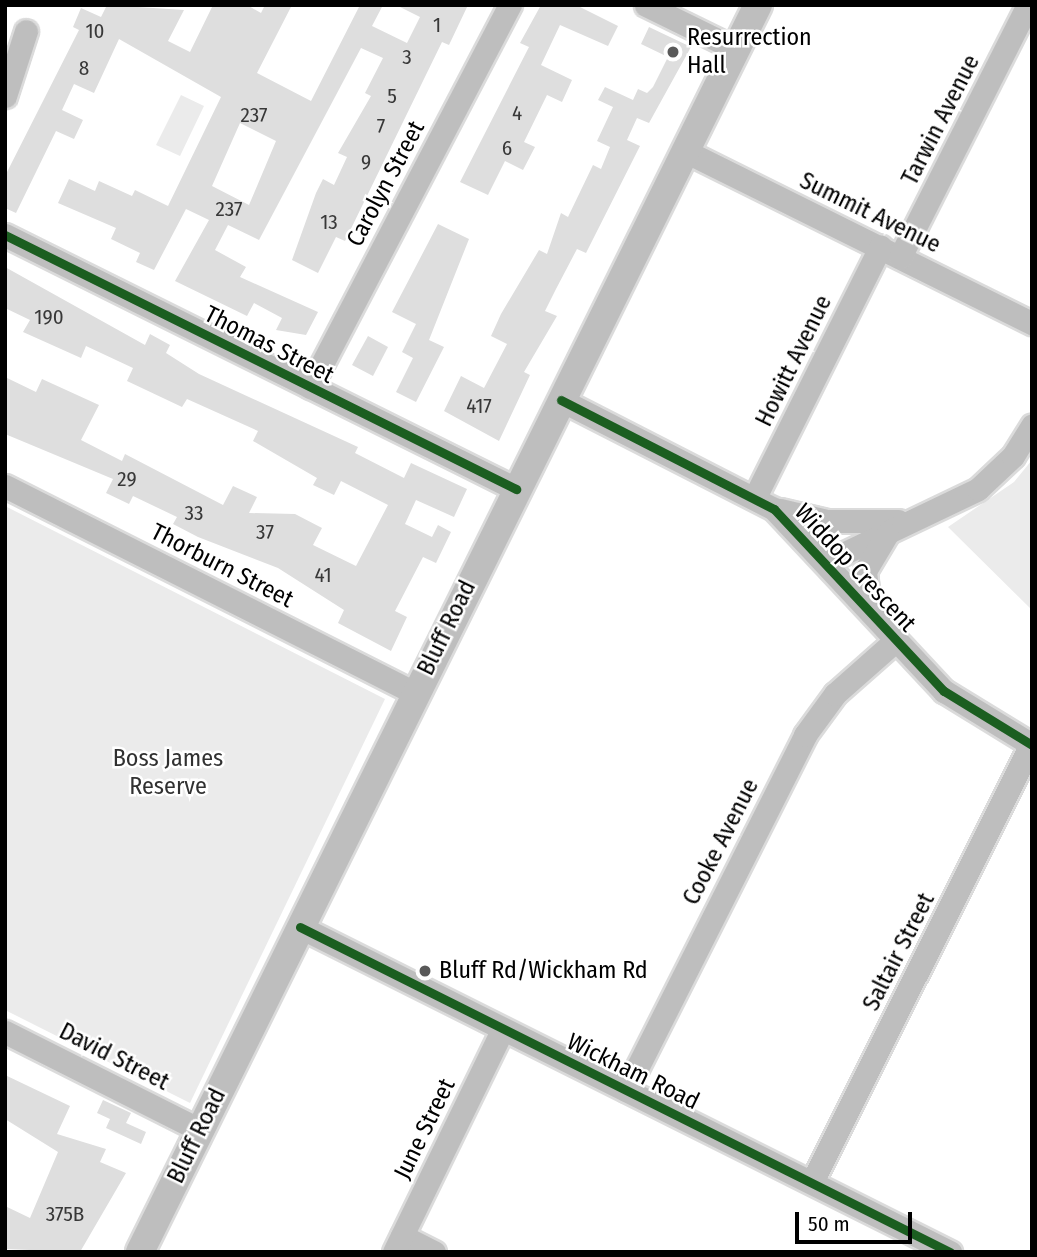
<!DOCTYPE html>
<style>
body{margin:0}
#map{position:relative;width:1037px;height:1257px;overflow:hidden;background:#fff;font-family:"Fira Sans Condensed",sans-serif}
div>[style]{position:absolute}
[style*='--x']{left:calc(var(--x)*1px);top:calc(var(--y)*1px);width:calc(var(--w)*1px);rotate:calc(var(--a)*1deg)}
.green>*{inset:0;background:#ebebeb}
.building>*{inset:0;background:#dedede}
.roads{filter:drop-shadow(2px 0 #dbdbdb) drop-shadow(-2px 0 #dbdbdb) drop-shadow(0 2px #dbdbdb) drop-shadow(0 -2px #dbdbdb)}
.minor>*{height:23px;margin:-11.5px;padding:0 11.5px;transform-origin:11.5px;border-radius:11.5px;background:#bebebe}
.major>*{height:28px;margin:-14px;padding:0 14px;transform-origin:14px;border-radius:14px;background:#bebebe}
.cycleway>*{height:9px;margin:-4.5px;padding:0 4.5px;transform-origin:4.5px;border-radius:4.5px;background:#1b5e20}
.dots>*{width:19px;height:19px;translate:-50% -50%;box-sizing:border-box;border:4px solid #fff;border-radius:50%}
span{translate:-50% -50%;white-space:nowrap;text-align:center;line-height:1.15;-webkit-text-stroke:5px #fff;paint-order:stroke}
.number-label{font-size:21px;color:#383838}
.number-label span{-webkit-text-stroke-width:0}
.poi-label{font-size:24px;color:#000}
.left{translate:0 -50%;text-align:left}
.street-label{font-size:24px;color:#000}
.park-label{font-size:24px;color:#313131}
.frame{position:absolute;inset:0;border:7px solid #000;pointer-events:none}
.scale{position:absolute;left:795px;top:1212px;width:117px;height:32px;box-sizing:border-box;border:4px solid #000;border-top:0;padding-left:9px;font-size:21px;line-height:24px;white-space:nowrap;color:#000;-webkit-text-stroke:5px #fff;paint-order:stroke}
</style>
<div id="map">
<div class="green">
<div style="clip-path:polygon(181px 95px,204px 106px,180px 156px,156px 145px)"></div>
<div style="clip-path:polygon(1032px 460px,1032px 610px,948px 527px,1014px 482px)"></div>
<div style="clip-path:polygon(5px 506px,385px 699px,190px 1103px,5px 1010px)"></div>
</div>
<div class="building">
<div style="clip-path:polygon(evenodd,107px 5px,184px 10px,168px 41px,190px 52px,213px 5px,247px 5px,261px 13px,265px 5px,292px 5px,257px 73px,311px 101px,360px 5px,383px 5px,372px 26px,407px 43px,420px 17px,396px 5px,468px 5px,449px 45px,442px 42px,345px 241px,336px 237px,318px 273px,292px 260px,316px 193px,323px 179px,334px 185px,347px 157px,338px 153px,371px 96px,365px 93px,383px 58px,361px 48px,259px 240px,228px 225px,215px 250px,246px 267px,240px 277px,318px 312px,306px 335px,276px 330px,282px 318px,254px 303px,247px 316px,175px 281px,209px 220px,186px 209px,154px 270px,136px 262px,140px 253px,111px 239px,116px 228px,58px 203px,69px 179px,95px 191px,99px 181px,132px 196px,135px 190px,168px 206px,221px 97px,119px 39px,94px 93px,74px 84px,62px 110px,83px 120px,74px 139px,56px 131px,16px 213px,5px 208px,5px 176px,79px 30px,73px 27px,81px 8px,101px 17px,107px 5px,240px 123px,276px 141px,249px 205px,212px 186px,240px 123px)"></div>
<div style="clip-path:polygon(541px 5px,576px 5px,618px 26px,608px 46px,560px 25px,541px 65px,572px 80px,562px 102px,547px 95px,524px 142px,535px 147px,523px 170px,505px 161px,488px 195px,460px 182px,529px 47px,520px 43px)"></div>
<div style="clip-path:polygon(649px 27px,691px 47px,649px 123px,637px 118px,627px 140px,640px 146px,586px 253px,577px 249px,556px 289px,545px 311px,557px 316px,524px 372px,530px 375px,499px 441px,444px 411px,461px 376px,484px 388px,507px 344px,491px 336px,501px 314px,539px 250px,547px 254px,561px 213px,568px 217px,593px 165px,601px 169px,610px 147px,597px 141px,613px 107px,598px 100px,605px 87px,633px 100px,638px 89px,647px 93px,653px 87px,668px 57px,641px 44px)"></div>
<div style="clip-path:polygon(438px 224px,469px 239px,429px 340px,444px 347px,416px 402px,396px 392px,413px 358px,402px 352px,416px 324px,392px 312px)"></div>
<div style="clip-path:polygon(5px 267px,145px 345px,150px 334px,170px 345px,166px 353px,199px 374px,358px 447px,355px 453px,404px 478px,411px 463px,467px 489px,454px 517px,416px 500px,405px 524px,432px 537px,438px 525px,451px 532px,436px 563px,423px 557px,395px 611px,407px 617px,391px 651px,338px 623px,344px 610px,278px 568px,198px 537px,173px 524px,177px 517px,133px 496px,129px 504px,106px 493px,113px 479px,5px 434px,5px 377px,36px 392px,42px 379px,99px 405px,81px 440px,122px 461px,125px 454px,223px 505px,233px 486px,257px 497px,249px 513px,295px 514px,322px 528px,313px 545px,356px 566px,388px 505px,341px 481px,334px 495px,313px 485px,317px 478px,253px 441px,258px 431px,187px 399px,182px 407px,127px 381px,133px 368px,86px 346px,81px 358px,23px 332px,30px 320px,5px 308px)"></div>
<div style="clip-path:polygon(368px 336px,388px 347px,373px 376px,352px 365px)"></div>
<div style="clip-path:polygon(5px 1075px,70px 1106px,57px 1134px,106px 1149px,100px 1162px,126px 1173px,80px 1252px,5px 1249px,5px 1206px,30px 1218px,58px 1152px,5px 1119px)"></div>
<div style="clip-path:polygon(103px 1100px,131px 1113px,126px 1123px,146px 1132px,141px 1144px,106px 1128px,110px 1119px,97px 1113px)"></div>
</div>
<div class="roads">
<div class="minor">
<div style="--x:646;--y:5;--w:100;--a:26.1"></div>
<div style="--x:5;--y:96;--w:68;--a:-72.1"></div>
<div style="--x:685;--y:151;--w:387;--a:26.4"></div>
<div style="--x:5;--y:235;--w:571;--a:26.43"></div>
<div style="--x:900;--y:257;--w:283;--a:-63.1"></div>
<div style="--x:310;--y:387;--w:431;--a:-62.4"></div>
<div style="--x:561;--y:400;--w:239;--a:27.1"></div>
<div style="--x:774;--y:509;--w:249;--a:47"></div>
<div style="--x:944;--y:691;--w:103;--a:31.5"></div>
<div style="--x:5;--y:486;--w:459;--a:26.8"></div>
<div style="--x:755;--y:497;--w:280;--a:-63.4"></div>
<div style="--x:780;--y:510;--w:48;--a:13.2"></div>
<div style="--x:827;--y:521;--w:71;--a:0"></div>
<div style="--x:828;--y:561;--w:166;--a:-25.6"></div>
<div style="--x:978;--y:489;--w:48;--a:-43.3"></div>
<div style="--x:1013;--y:456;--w:36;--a:-58"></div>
<div style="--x:869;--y:609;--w:38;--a:-96"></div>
<div style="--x:865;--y:571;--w:43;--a:-59.3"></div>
<div style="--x:300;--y:927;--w:727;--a:26.57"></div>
<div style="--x:5;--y:1032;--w:218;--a:26.7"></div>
<div style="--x:626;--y:1090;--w:398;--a:-63.2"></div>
<div style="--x:805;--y:735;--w:51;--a:-53.8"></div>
<div style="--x:835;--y:694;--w:81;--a:-41.5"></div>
<div style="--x:812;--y:1182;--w:490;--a:-63.4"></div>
<div style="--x:402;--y:1236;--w:36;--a:27"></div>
<div style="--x:394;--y:1252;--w:248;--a:-64"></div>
</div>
<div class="major">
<div style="--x:140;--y:1252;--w:1392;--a:-63.64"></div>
</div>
</div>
<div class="cycleway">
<div style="--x:5;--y:235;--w:571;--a:26.43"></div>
<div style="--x:561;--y:400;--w:239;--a:27.1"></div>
<div style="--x:774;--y:509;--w:249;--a:47"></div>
<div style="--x:944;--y:691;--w:103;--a:31.5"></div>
<div style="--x:300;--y:927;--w:727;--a:26.57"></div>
</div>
<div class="dots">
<div style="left:673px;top:52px;background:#595959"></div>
<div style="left:425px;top:971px;background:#595959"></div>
</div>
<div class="number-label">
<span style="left:437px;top:25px">1</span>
<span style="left:95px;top:31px">10</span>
<span style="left:407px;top:57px">3</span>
<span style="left:84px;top:68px">8</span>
<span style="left:392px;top:96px">5</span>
<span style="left:517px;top:113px">4</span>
<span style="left:254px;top:115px">237</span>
<span style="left:381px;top:126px">7</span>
<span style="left:507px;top:148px">6</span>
<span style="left:366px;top:162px">9</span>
<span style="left:229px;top:209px">237</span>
<span style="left:329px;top:222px">13</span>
<span style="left:49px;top:317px">190</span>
<span style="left:479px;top:406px">417</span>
<span style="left:127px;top:479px">29</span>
<span style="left:194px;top:513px">33</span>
<span style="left:265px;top:532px">37</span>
<span style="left:323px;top:575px">41</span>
<span style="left:65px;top:1214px">375B</span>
</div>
<div class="poi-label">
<span class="left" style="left:687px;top:52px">Resurrection<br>Hall</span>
<span class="left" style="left:439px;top:971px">Bluff Rd/Wickham Rd</span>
</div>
<div class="street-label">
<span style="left:941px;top:120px;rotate:-63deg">Tarwin Avenue</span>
<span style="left:386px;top:184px;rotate:-62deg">Carolyn Street</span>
<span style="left:870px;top:213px;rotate:26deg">Summit Avenue</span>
<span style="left:269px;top:345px;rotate:27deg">Thomas Street</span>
<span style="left:794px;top:361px;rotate:-64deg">Howitt Avenue</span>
<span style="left:222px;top:566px;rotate:27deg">Thorburn Street</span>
<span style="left:855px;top:568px;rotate:47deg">Widdop Crescent</span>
<span style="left:447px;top:628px;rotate:-64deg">Bluff Road</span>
<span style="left:721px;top:842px;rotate:-63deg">Cooke Avenue</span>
<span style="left:899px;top:952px;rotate:-63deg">Saltair Street</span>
<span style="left:114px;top:1057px;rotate:27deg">David Street</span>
<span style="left:633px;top:1072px;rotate:26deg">Wickham Road</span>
<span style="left:425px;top:1129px;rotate:-64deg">June Street</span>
<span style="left:197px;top:1136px;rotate:-64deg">Bluff Road</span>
</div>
<div class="park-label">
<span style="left:168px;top:773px">Boss James<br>Reserve</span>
</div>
<div class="frame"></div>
<div class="scale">50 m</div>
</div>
